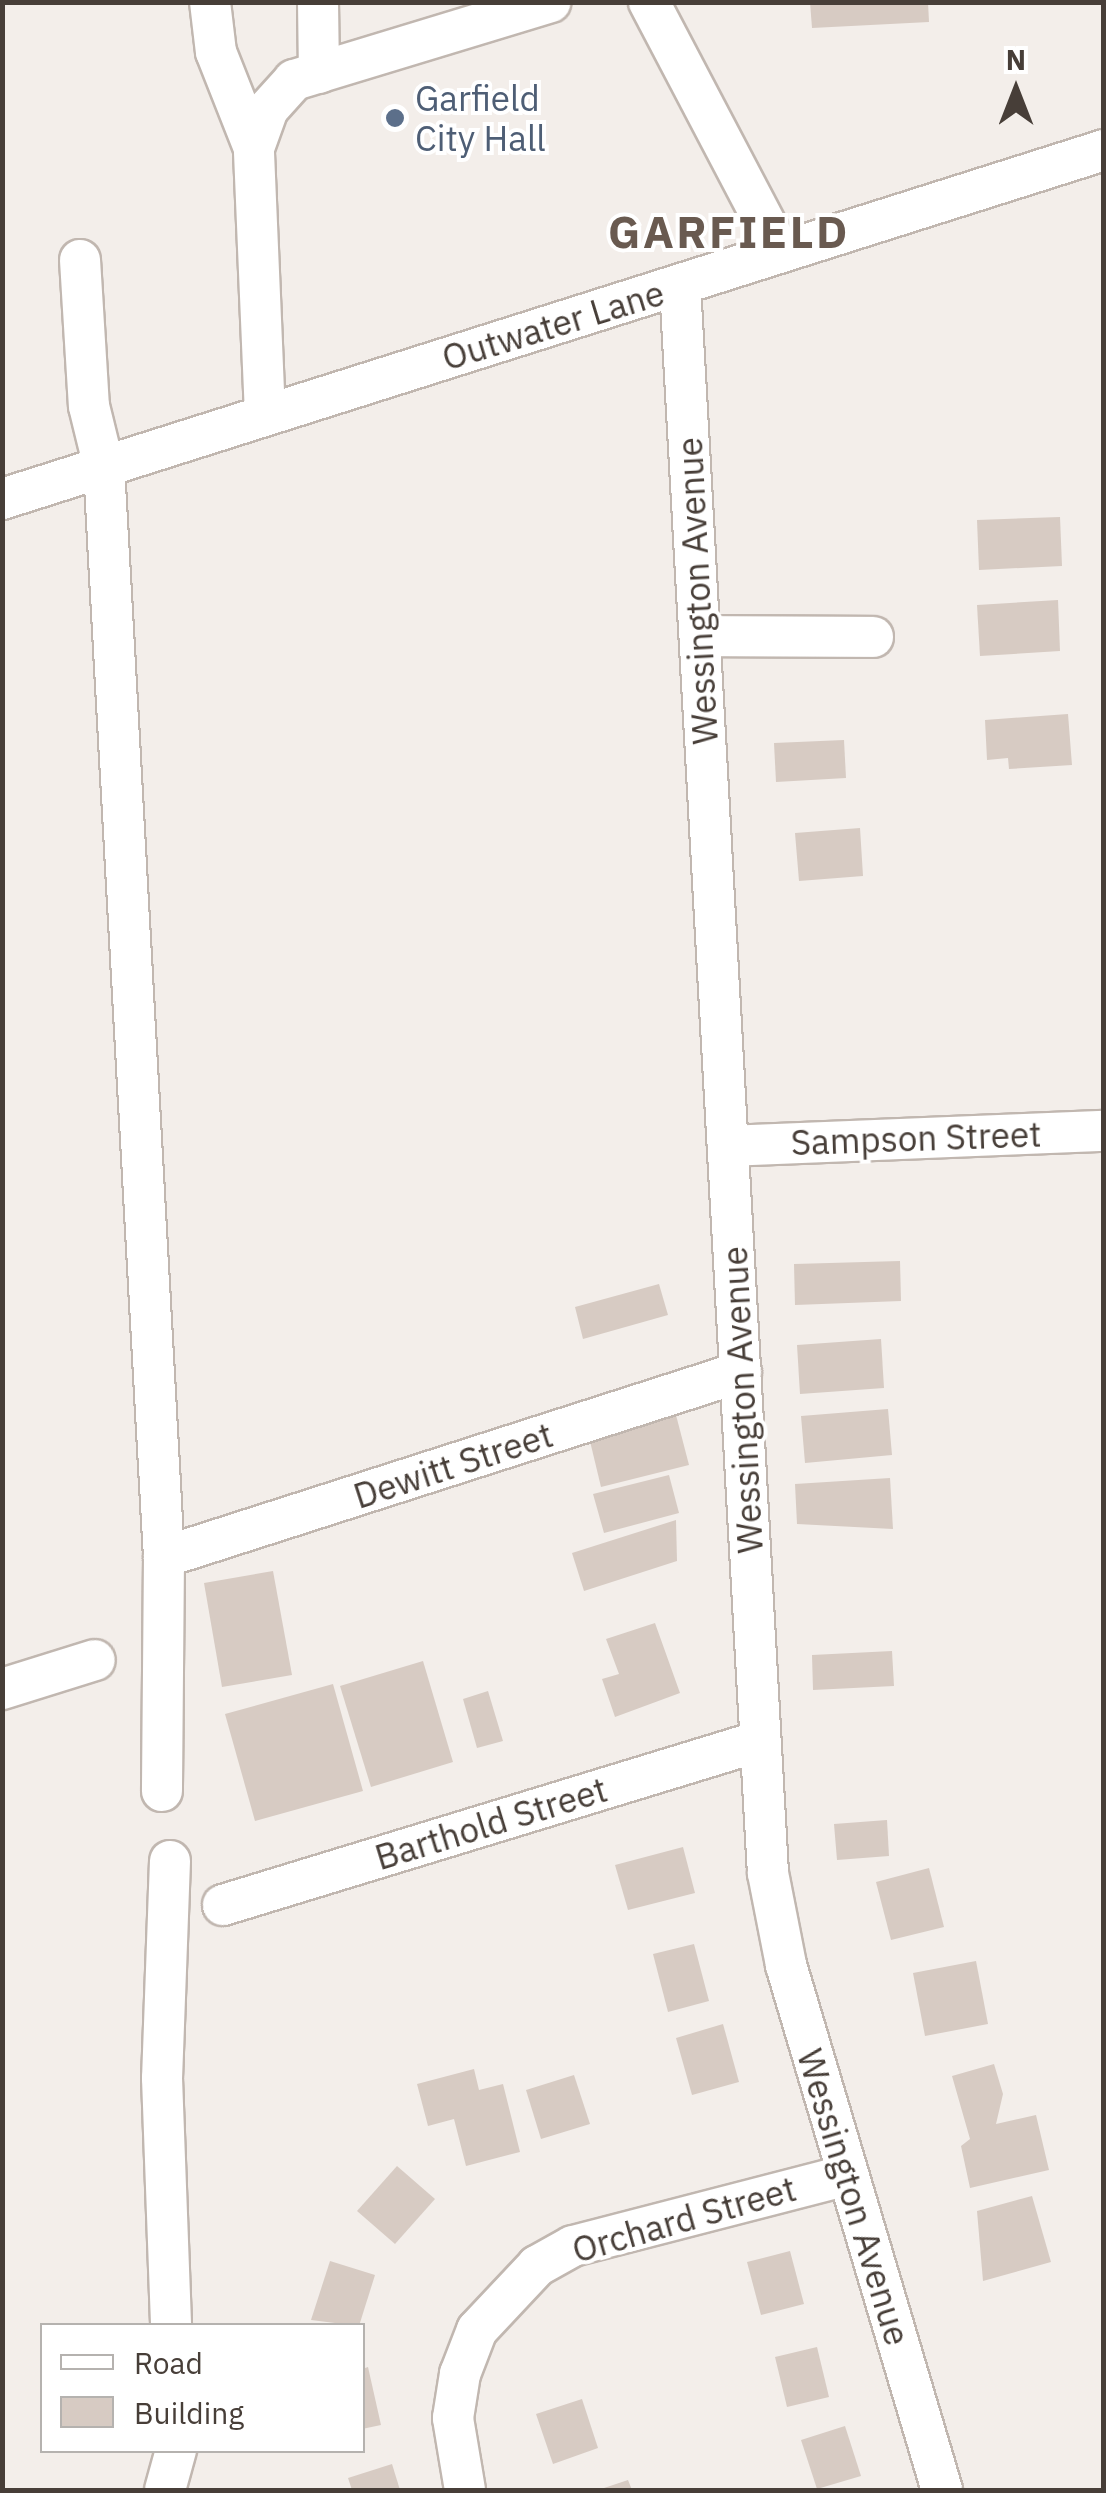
<!DOCTYPE html>
<style>
body{margin:0}
#map{position:relative;width:1106px;height:2493px;overflow:hidden;background:#f3eeea;font-family:"IBM Plex Sans",sans-serif}
div>[style]{position:absolute}
[style*='--x']{left:calc(var(--x)*1px);top:calc(var(--y)*1px);width:calc(var(--w)*1px);rotate:calc(var(--a)*1deg)}
.building>*{inset:0;background:#d7cbc3}
.roads{filter:drop-shadow(2px 0 #c1b7b0) drop-shadow(-2px 0 #c1b7b0) drop-shadow(0 2px #c1b7b0) drop-shadow(0 -2px #c1b7b0)}
.minor>*{height:40px;margin:-20px;padding:0 20px;transform-origin:20px;border-radius:20px;background:#fff}
.dots>*{width:28px;height:28px;translate:-50% -50%;box-sizing:border-box;border:5px solid #fff;border-radius:50%}
span{translate:-50% -50%;white-space:nowrap;text-align:center;line-height:1.15;-webkit-text-stroke:8px #fff;paint-order:stroke}
.service-label{font-size:35px;color:#4e5e75}
.left{translate:0 -50%;text-align:left}
.street-label{font-size:35px;color:#473e38}
.district-label{font-size:45px;color:#695a50;font-weight:700;letter-spacing:2.5px}
.frame{position:absolute;inset:0;border:5px solid #473e38;pointer-events:none}
.legend{position:absolute;left:40px;top:2323px;width:325px;height:130px;box-sizing:border-box;background:#fff;border:2px solid #b5b2af;margin:0;padding:12px 18px;list-style:none;font-size:30px;color:#473e38}
.legend li{display:flex;align-items:center;gap:20px;height:50px}
.legend b{width:50px;border:2px solid #b5b2af}
.north{position:absolute;left:966px;top:40px;width:100px;height:100px;-webkit-text-stroke:8px #fff;paint-order:stroke;rotate:0deg;font-size:28px;font-weight:700;line-height:40px;text-align:center;color:#473e38}
.north::after{content:'';display:block;margin:auto;width:35px;height:45px;background:#473e38;clip-path:polygon(50% 0,100% 100%,50% 72%,0 100%)}
</style>
<div id="map">
<div class="building">
<div style="clip-path:polygon(810px 2px,928px 2px,929px 22px,812px 28px)"></div>
<div style="clip-path:polygon(1060px 517px,1062px 566px,979px 570px,977px 520px)"></div>
<div style="clip-path:polygon(1058px 600px,1060px 651px,980px 656px,977px 605px)"></div>
<div style="clip-path:polygon(1068px 714px,1072px 765px,1009px 769px,1008px 758px,987px 760px,985px 720px)"></div>
<div style="clip-path:polygon(844px 740px,846px 778px,776px 782px,774px 743px)"></div>
<div style="clip-path:polygon(860px 828px,863px 876px,799px 881px,795px 833px)"></div>
<div style="clip-path:polygon(900px 1261px,901px 1301px,795px 1305px,794px 1264px)"></div>
<div style="clip-path:polygon(659px 1284px,668px 1315px,583px 1339px,575px 1307px)"></div>
<div style="clip-path:polygon(881px 1339px,884px 1388px,800px 1394px,797px 1345px)"></div>
<div style="clip-path:polygon(888px 1409px,892px 1455px,805px 1463px,801px 1416px)"></div>
<div style="clip-path:polygon(676px 1415px,689px 1465px,601px 1487px,589px 1437px)"></div>
<div style="clip-path:polygon(669px 1475px,679px 1513px,604px 1533px,593px 1494px)"></div>
<div style="clip-path:polygon(890px 1478px,893px 1529px,797px 1524px,795px 1484px)"></div>
<div style="clip-path:polygon(676px 1520px,677px 1561px,584px 1591px,572px 1553px)"></div>
<div style="clip-path:polygon(273px 1571px,292px 1675px,222px 1687px,204px 1583px)"></div>
<div style="clip-path:polygon(655px 1623px,680px 1693px,615px 1717px,602px 1679px,619px 1674px,606px 1639px)"></div>
<div style="clip-path:polygon(892px 1651px,894px 1686px,813px 1690px,812px 1655px)"></div>
<div style="clip-path:polygon(423px 1661px,453px 1762px,371px 1787px,340px 1686px)"></div>
<div style="clip-path:polygon(333px 1684px,363px 1791px,255px 1821px,225px 1714px)"></div>
<div style="clip-path:polygon(488px 1691px,503px 1741px,477px 1748px,463px 1699px)"></div>
<div style="clip-path:polygon(887px 1820px,889px 1856px,837px 1860px,834px 1824px)"></div>
<div style="clip-path:polygon(683px 1847px,695px 1893px,628px 1910px,615px 1865px)"></div>
<div style="clip-path:polygon(929px 1868px,944px 1927px,891px 1940px,876px 1882px)"></div>
<div style="clip-path:polygon(694px 1944px,709px 2001px,668px 2012px,653px 1954px)"></div>
<div style="clip-path:polygon(976px 1961px,988px 2024px,925px 2036px,913px 1973px)"></div>
<div style="clip-path:polygon(723px 2024px,739px 2082px,692px 2095px,676px 2038px)"></div>
<div style="clip-path:polygon(994px 2064px,1003px 2094px,996px 2124px,1036px 2115px,1049px 2170px,970px 2188px,961px 2146px,970px 2139px,952px 2076px)"></div>
<div style="clip-path:polygon(474px 2069px,479px 2090px,503px 2084px,520px 2152px,466px 2166px,454px 2119px,428px 2126px,417px 2084px)"></div>
<div style="clip-path:polygon(574px 2075px,590px 2124px,541px 2139px,526px 2090px)"></div>
<div style="clip-path:polygon(397px 2166px,435px 2199px,395px 2244px,357px 2211px)"></div>
<div style="clip-path:polygon(1032px 2196px,1051px 2262px,983px 2281px,977px 2211px)"></div>
<div style="clip-path:polygon(790px 2251px,804px 2304px,761px 2315px,747px 2262px)"></div>
<div style="clip-path:polygon(330px 2261px,375px 2275px,359px 2326px,311px 2320px)"></div>
<div style="clip-path:polygon(817px 2347px,829px 2397px,787px 2407px,775px 2357px)"></div>
<div style="clip-path:polygon(368px 2367px,381px 2425px,362px 2429px,362px 2369px)"></div>
<div style="clip-path:polygon(582px 2399px,598px 2448px,553px 2464px,536px 2414px)"></div>
<div style="clip-path:polygon(845px 2426px,861px 2476px,817px 2489px,801px 2440px)"></div>
<div style="clip-path:polygon(392px 2464px,400px 2490px,352px 2490px,348px 2478px)"></div>
<div style="clip-path:polygon(628px 2480px,632px 2490px,598px 2490px)"></div>
</div>
<div class="roads">
<div class="minor">
<div style="--x:210;--y:2;--w:50;--a:83.2"></div>
<div style="--x:216;--y:52;--w:103;--a:68.4"></div>
<div style="--x:318;--y:2;--w:71;--a:89.2"></div>
<div style="--x:649;--y:2;--w:282;--a:62.3"></div>
<div style="--x:80;--y:260;--w:146;--a:86.5"></div>
<div style="--x:89;--y:406;--w:63;--a:76.2"></div>
<div style="--x:104;--y:467;--w:1092;--a:86.85"></div>
<div style="--x:164;--y:1557;--w:234;--a:90.5"></div>
<div style="--x:680;--y:285;--w:1590;--a:86.83"></div>
<div style="--x:768;--y:1873;--w:94;--a:78.9"></div>
<div style="--x:786;--y:1965;--w:548;--a:73.45"></div>
<div style="--x:265;--y:415;--w:267;--a:-92.4"></div>
<div style="--x:254;--y:148;--w:41;--a:-70.3"></div>
<div style="--x:268;--y:109;--w:39;--a:-48"></div>
<div style="--x:294;--y:80;--w:268;--a:-16.9"></div>
<div style="--x:2;--y:499;--w:1156;--a:-17.57"></div>
<div style="--x:700;--y:636;--w:173;--a:0.3"></div>
<div style="--x:728;--y:1146;--w:376;--a:-2.3"></div>
<div style="--x:164;--y:1557;--w:606;--a:-17.78"></div>
<div style="--x:2;--y:1689;--w:97;--a:-17.3"></div>
<div style="--x:170;--y:1861;--w:217;--a:92.1"></div>
<div style="--x:162;--y:2078;--w:248;--a:87.9"></div>
<div style="--x:223;--y:1905;--w:561;--a:-16.98"></div>
<div style="--x:165;--y:2490;--w:41;--a:-74.6"></div>
<div style="--x:465;--y:2490;--w:73;--a:-99.5"></div>
<div style="--x:453;--y:2418;--w:45;--a:-81"></div>
<div style="--x:460;--y:2374;--w:47;--a:-68.9"></div>
<div style="--x:477;--y:2330;--w:88;--a:-46.8"></div>
<div style="--x:537;--y:2266;--w:41;--a:-29.1"></div>
<div style="--x:573;--y:2246;--w:283;--a:-14.5"></div>
</div>
</div>
<div class="dots">
<div style="left:395px;top:118px;background:#5c6f8a"></div>
</div>
<div class="service-label">
<span class="left" style="left:415px;top:118px">Garfield<br>City Hall</span>
</div>
<div class="street-label">
<span style="left:553px;top:325px;rotate:-17deg">Outwater Lane</span>
<span style="left:697px;top:591px;rotate:-93deg">Wessington Avenue</span>
<span style="left:916px;top:1138px;rotate:-2deg">Sampson Street</span>
<span style="left:742px;top:1400px;rotate:-93deg">Wessington Avenue</span>
<span style="left:453px;top:1465px;rotate:-18deg">Dewitt Street</span>
<span style="left:491px;top:1823px;rotate:-17deg">Barthold Street</span>
<span style="left:854px;top:2197px;rotate:73deg">Wessington Avenue</span>
<span style="left:684px;top:2219px;rotate:-16deg">Orchard Street</span>
</div>
<div class="district-label">
<span style="left:729px;top:232px">GARFIELD</span>
</div>
<div class="frame"></div>
<ul class="legend">
<li><b style="height:12px;background:#fff"></b>Road</li>
<li><b style="height:28px;background:#d7cbc3"></b>Building</li>
</ul>
<div class="north">N</div>
</div>
